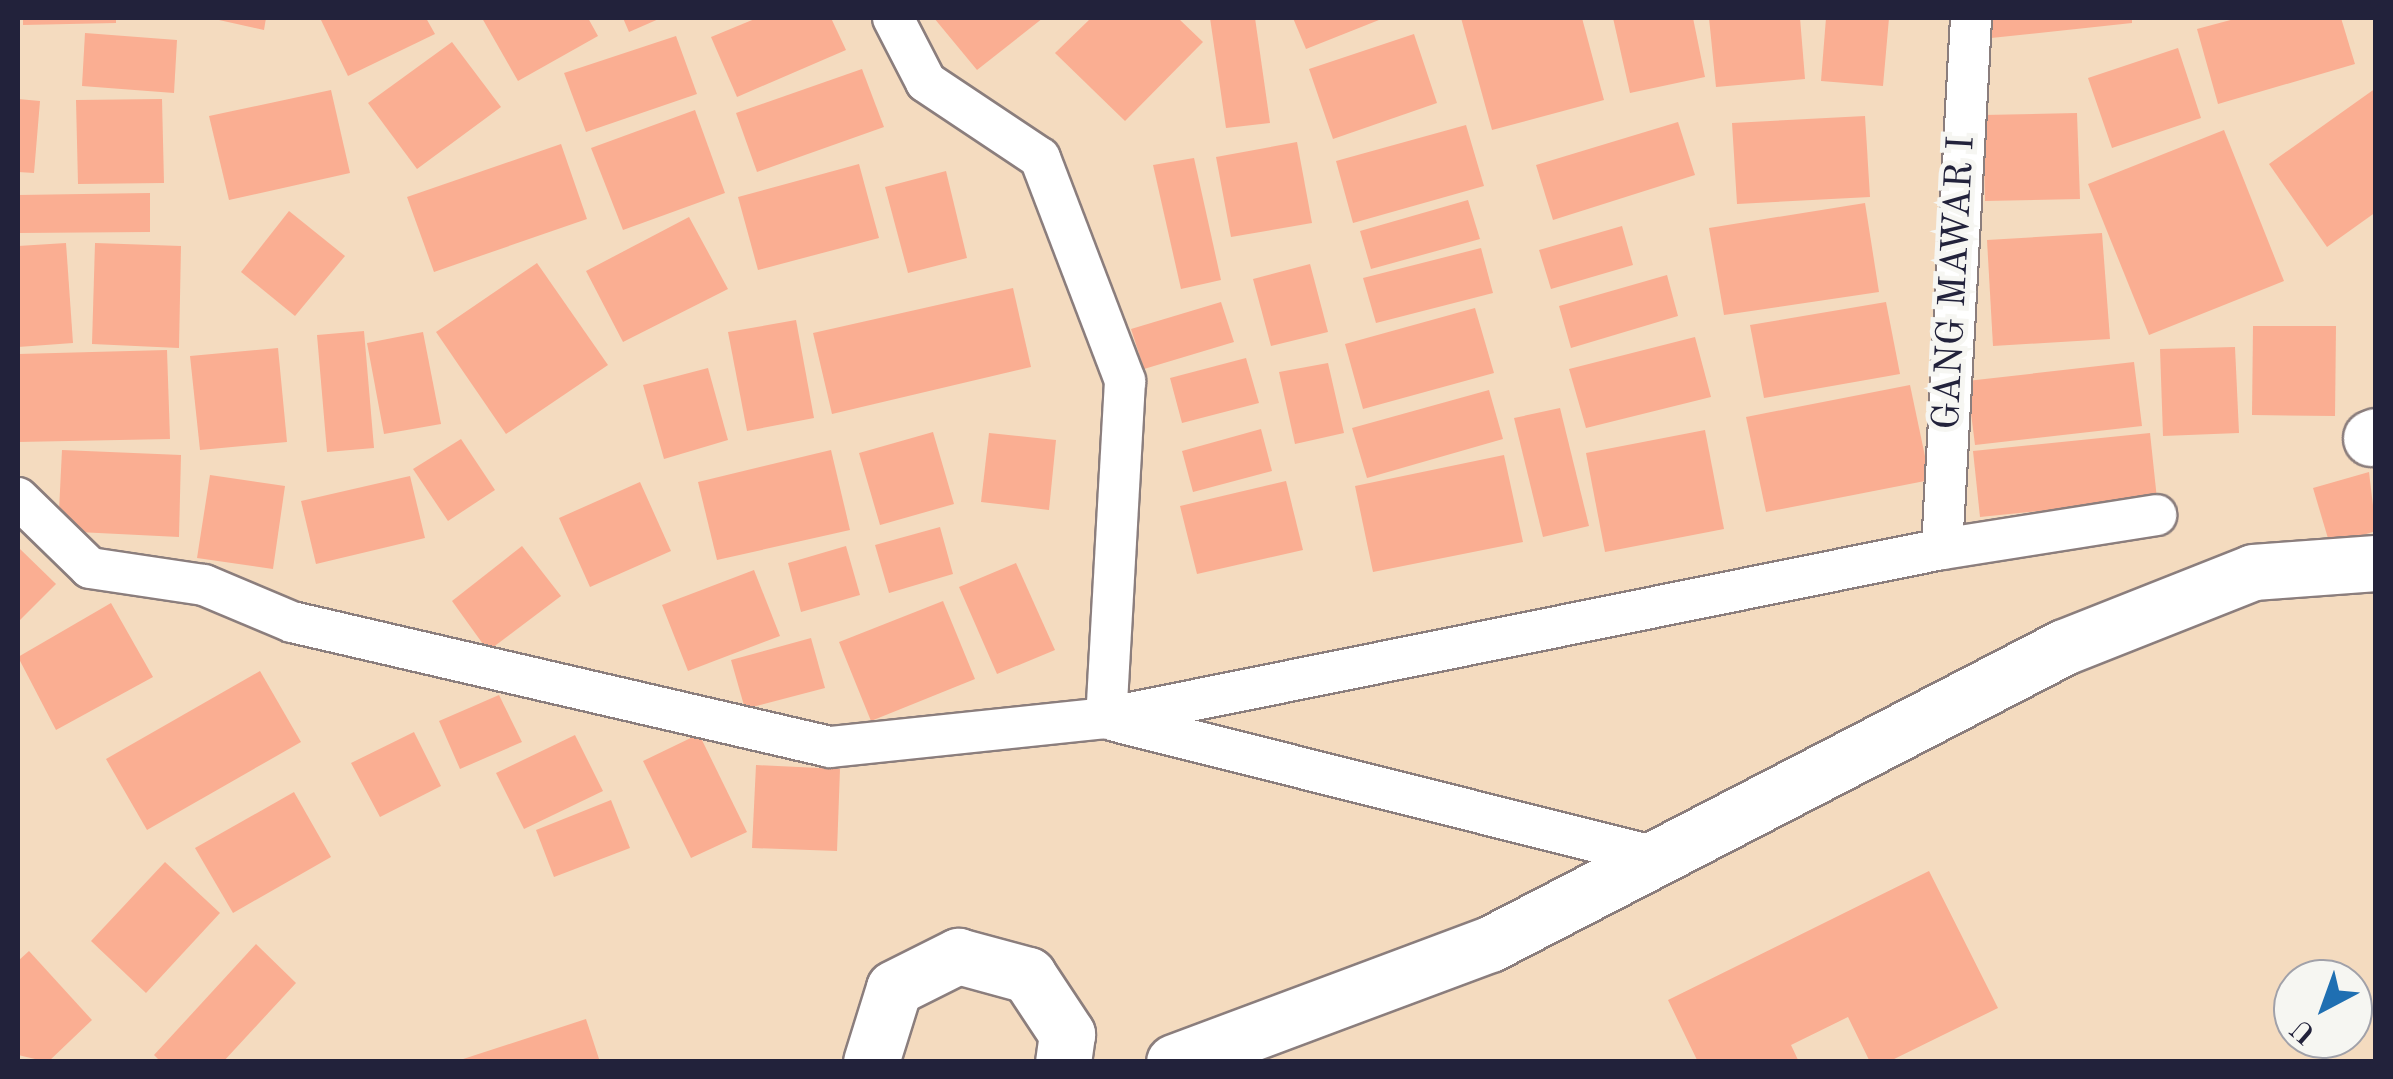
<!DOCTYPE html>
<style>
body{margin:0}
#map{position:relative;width:2393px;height:1079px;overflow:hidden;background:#f4dbbf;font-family:"Old Standard TT",serif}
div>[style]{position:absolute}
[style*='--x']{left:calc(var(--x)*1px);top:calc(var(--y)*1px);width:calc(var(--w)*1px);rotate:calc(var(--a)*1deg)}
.building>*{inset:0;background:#faae92}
.roads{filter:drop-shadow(2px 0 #8b7e7d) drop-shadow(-2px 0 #8b7e7d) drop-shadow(0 2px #8b7e7d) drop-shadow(0 -2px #8b7e7d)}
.service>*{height:40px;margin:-20px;padding:0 20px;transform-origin:20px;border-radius:20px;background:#fff}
.minor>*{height:55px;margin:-27.5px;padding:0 27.5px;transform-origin:27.5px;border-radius:27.5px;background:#fff}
span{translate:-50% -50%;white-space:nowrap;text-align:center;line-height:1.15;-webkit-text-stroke:10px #f6f6f2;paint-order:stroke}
.street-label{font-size:38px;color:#22223b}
.frame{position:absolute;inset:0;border:20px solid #22223b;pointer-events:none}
.north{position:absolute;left:2273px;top:959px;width:100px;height:100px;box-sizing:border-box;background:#f6f6f2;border:2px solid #a1a1a9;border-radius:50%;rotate:221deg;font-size:28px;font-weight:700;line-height:40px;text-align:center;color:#22223b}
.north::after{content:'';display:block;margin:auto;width:35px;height:45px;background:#1f6fb2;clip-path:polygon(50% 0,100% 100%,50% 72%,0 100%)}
</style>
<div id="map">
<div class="building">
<div style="clip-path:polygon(23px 18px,116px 18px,116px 23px,23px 25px)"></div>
<div style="clip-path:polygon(210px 18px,266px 18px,264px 30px)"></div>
<div style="clip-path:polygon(320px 18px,426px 18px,435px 34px,348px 76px)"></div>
<div style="clip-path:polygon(482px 18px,588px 18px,598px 36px,518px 81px)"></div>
<div style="clip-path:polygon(623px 18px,661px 18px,629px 32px)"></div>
<div style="clip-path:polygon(757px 18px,831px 18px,846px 50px,737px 97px,711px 37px)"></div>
<div style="clip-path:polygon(934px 18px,1043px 18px,977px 70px)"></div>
<div style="clip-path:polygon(1091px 18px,1178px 18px,1203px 42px,1125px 121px,1055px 53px)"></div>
<div style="clip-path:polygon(1210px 18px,1255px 18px,1270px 123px,1226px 128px)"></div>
<div style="clip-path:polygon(1293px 18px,1384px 18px,1306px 49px)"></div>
<div style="clip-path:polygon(1461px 18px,1582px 18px,1604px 100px,1492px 130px)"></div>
<div style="clip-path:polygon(1613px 18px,1693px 18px,1705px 77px,1630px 93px)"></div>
<div style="clip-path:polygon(1709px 18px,1800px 18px,1805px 79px,1716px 87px)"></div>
<div style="clip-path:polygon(1826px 18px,1889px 18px,1883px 86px,1821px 81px)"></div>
<div style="clip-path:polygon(1989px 18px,2132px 18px,2132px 23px,1991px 38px)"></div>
<div style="clip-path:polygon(2238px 18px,2341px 18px,2355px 64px,2218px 104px,2197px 29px)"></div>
<div style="clip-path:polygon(85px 33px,177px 40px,174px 93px,82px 86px)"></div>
<div style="clip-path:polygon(1414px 34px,1437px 103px,1333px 139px,1309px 69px)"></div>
<div style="clip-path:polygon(676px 36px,697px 94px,586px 132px,564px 73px)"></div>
<div style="clip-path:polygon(452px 42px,501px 107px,417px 169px,368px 103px)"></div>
<div style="clip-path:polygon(2178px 48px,2201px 118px,2112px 148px,2088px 78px)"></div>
<div style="clip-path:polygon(862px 69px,884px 127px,757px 172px,736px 113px)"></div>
<div style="clip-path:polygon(2376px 88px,2376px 212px,2327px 247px,2269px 164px)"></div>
<div style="clip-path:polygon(331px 90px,350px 173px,229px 200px,209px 116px)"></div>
<div style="clip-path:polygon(18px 99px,40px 101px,34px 173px,18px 172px)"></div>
<div style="clip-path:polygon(162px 99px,164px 183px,78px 184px,76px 100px)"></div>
<div style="clip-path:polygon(695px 110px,725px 193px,623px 230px,591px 148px)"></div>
<div style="clip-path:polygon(2077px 113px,2080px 199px,1985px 201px,1983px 115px)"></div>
<div style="clip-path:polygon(1865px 116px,1870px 197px,1737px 204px,1732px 123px)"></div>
<div style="clip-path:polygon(1678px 122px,1695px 175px,1553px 220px,1536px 165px)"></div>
<div style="clip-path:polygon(1466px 125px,1484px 186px,1353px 223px,1336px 161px)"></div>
<div style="clip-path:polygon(2224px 130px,2284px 281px,2149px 335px,2088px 184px)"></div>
<div style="clip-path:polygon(1297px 142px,1312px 223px,1231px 237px,1216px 157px)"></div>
<div style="clip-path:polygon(561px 144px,587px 219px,434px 272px,407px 197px)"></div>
<div style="clip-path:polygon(1194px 158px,1221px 280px,1181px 289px,1153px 165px)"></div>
<div style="clip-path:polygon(859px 164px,879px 238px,758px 270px,738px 197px)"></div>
<div style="clip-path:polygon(946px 171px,967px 258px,908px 273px,885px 187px)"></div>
<div style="clip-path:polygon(150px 193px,150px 232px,18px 233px,18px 195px)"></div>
<div style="clip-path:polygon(1468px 200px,1480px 239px,1371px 269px,1360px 231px)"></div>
<div style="clip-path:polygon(1865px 203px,1879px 292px,1724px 315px,1709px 228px)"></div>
<div style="clip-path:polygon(289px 211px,345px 256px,295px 316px,241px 272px)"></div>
<div style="clip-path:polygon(689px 217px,728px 289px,623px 342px,586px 271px)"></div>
<div style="clip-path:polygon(1622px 226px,1633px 265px,1551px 289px,1539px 250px)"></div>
<div style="clip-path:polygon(2102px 233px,2110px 339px,1993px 346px,1987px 240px)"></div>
<div style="clip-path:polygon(66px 243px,73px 343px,18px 347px,18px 246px)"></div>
<div style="clip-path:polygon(95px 243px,181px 246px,179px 348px,92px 344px)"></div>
<div style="clip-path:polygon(1481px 248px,1493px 293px,1376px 323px,1363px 278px)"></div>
<div style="clip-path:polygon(537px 263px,608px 365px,506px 434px,436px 332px)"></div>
<div style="clip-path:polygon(1310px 264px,1328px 332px,1271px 346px,1253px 279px)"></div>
<div style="clip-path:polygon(1667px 275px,1678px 316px,1571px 348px,1559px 306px)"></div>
<div style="clip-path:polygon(1013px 288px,1031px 367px,832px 414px,813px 333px)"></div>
<div style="clip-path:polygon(1221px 302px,1234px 342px,1144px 369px,1131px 329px)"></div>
<div style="clip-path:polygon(1886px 302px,1900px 374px,1764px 398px,1750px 325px)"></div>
<div style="clip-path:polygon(1475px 308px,1494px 373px,1363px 409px,1345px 344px)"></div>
<div style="clip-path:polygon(796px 320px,814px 418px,747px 431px,728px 332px)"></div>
<div style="clip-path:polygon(2253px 326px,2336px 326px,2335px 416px,2252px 415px)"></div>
<div style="clip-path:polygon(364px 331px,374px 448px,327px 452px,317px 335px)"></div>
<div style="clip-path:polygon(423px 332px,441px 424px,384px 434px,367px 343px)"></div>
<div style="clip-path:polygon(1695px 337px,1711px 397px,1586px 428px,1569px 369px)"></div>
<div style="clip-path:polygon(2235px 347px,2239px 433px,2163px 436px,2160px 349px)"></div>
<div style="clip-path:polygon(278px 348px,287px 442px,200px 450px,190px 356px)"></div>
<div style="clip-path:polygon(167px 350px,170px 439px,18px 442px,18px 354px)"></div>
<div style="clip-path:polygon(1246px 358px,1259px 403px,1182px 423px,1170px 378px)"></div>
<div style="clip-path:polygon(2134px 362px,2142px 426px,1975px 445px,1967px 381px)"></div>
<div style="clip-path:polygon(1328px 363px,1344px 433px,1295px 444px,1279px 372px)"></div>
<div style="clip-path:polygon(708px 368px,728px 440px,664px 459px,643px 385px)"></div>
<div style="clip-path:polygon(1910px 385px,1930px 480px,1766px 512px,1746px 417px)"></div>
<div style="clip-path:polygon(1489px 390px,1503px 439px,1367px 478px,1352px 428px)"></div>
<div style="clip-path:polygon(1560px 408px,1589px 526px,1543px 537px,1514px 418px)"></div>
<div style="clip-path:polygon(1261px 429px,1272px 471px,1193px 492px,1182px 451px)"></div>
<div style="clip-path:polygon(1705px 430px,1724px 529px,1605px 552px,1586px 453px)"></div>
<div style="clip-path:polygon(933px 432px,954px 504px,880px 525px,859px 453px)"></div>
<div style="clip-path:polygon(989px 433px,1056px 440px,1049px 510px,981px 502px)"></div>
<div style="clip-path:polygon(2150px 433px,2157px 499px,1980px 517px,1973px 451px)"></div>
<div style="clip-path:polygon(461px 439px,495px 490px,448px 521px,413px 469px)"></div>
<div style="clip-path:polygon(62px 450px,181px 455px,179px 537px,58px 531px)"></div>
<div style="clip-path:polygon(831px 450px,850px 530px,717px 560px,698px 482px)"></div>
<div style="clip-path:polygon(1504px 455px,1523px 542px,1373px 572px,1355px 486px)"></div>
<div style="clip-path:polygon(2369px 472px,2376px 531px,2330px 545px,2313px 488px)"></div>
<div style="clip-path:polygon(210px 475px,285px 486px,273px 569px,197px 558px)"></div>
<div style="clip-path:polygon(410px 476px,425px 538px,316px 564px,301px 501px)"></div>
<div style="clip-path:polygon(1286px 481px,1303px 550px,1197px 574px,1180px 506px)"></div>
<div style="clip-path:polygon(640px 482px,671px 551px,590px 587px,559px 518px)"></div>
<div style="clip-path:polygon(940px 527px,953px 574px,889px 593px,875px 545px)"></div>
<div style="clip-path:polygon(522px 546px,561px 596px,488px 651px,452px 601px)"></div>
<div style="clip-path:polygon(846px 546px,860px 595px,801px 612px,788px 563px)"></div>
<div style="clip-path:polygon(19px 548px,56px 584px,18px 622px,18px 550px)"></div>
<div style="clip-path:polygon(1016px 563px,1055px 650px,997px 674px,959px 587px)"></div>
<div style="clip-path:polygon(754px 570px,780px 636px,688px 671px,662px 605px)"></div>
<div style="clip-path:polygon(943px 601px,975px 679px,871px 721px,839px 642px)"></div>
<div style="clip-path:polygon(111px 603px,153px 677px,56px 730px,18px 657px)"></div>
<div style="clip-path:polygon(811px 638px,825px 688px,745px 709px,731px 660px)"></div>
<div style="clip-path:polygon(260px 671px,301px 742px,147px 830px,106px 759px)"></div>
<div style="clip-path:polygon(499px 695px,522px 742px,460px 769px,439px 721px)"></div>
<div style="clip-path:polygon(414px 732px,441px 786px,380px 817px,351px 763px)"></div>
<div style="clip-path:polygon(699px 734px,747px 832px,691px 858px,643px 761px)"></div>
<div style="clip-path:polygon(575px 735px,603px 791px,524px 829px,496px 773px)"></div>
<div style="clip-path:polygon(756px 765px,840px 769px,837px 851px,752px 848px)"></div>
<div style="clip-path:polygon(294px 792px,331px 857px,233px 913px,195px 848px)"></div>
<div style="clip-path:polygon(611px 800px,630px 848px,554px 877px,536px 830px)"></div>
<div style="clip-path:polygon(165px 862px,220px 913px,146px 993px,91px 941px)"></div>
<div style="clip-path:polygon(1929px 871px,1998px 1008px,1888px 1062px,1870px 1062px,1848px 1017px,1791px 1045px,1799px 1062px,1698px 1062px,1668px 1000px)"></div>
<div style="clip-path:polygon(256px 944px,296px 983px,223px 1062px,161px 1062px,154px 1055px)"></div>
<div style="clip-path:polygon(29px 951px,92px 1020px,48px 1062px,18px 1055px,18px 961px)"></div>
<div style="clip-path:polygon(586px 1019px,600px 1062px,457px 1062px,457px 1061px)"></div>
</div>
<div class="roads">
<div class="service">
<div style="--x:893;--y:18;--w:72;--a:62.7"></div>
<div style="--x:926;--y:82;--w:137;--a:33.7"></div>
<div style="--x:1040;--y:158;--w:239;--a:69.1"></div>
<div style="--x:1125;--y:381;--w:338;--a:93.2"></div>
<div style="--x:18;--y:498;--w:100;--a:44.2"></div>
<div style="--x:90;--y:568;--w:115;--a:8.5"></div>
<div style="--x:204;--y:585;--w:95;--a:22.8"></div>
<div style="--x:292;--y:622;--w:552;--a:13.08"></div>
<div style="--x:830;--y:747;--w:278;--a:-6"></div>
<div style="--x:1106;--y:718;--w:853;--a:-11.43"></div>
<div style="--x:1942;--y:549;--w:217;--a:-9"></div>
<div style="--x:1942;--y:549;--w:532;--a:-86.87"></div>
<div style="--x:1115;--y:721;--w:558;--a:14.11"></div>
</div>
<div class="minor">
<div style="--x:2371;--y:438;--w:5;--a:-22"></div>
<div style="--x:871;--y:1062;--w:77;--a:-72.7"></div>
<div style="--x:894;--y:988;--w:72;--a:-26.6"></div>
<div style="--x:958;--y:956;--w:73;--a:15.2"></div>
<div style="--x:1028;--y:975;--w:71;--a:56.5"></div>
<div style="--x:1067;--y:1034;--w:28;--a:98"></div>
<div style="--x:1174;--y:1062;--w:337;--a:-20.5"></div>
<div style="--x:1490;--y:944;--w:646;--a:-27.36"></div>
<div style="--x:2064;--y:647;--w:203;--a:-21.6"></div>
<div style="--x:2253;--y:572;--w:123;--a:-4.2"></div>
</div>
</div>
<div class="street-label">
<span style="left:1956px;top:283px;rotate:-87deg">GANG MAWAR I</span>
</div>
<div class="frame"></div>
<div class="north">U</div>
</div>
